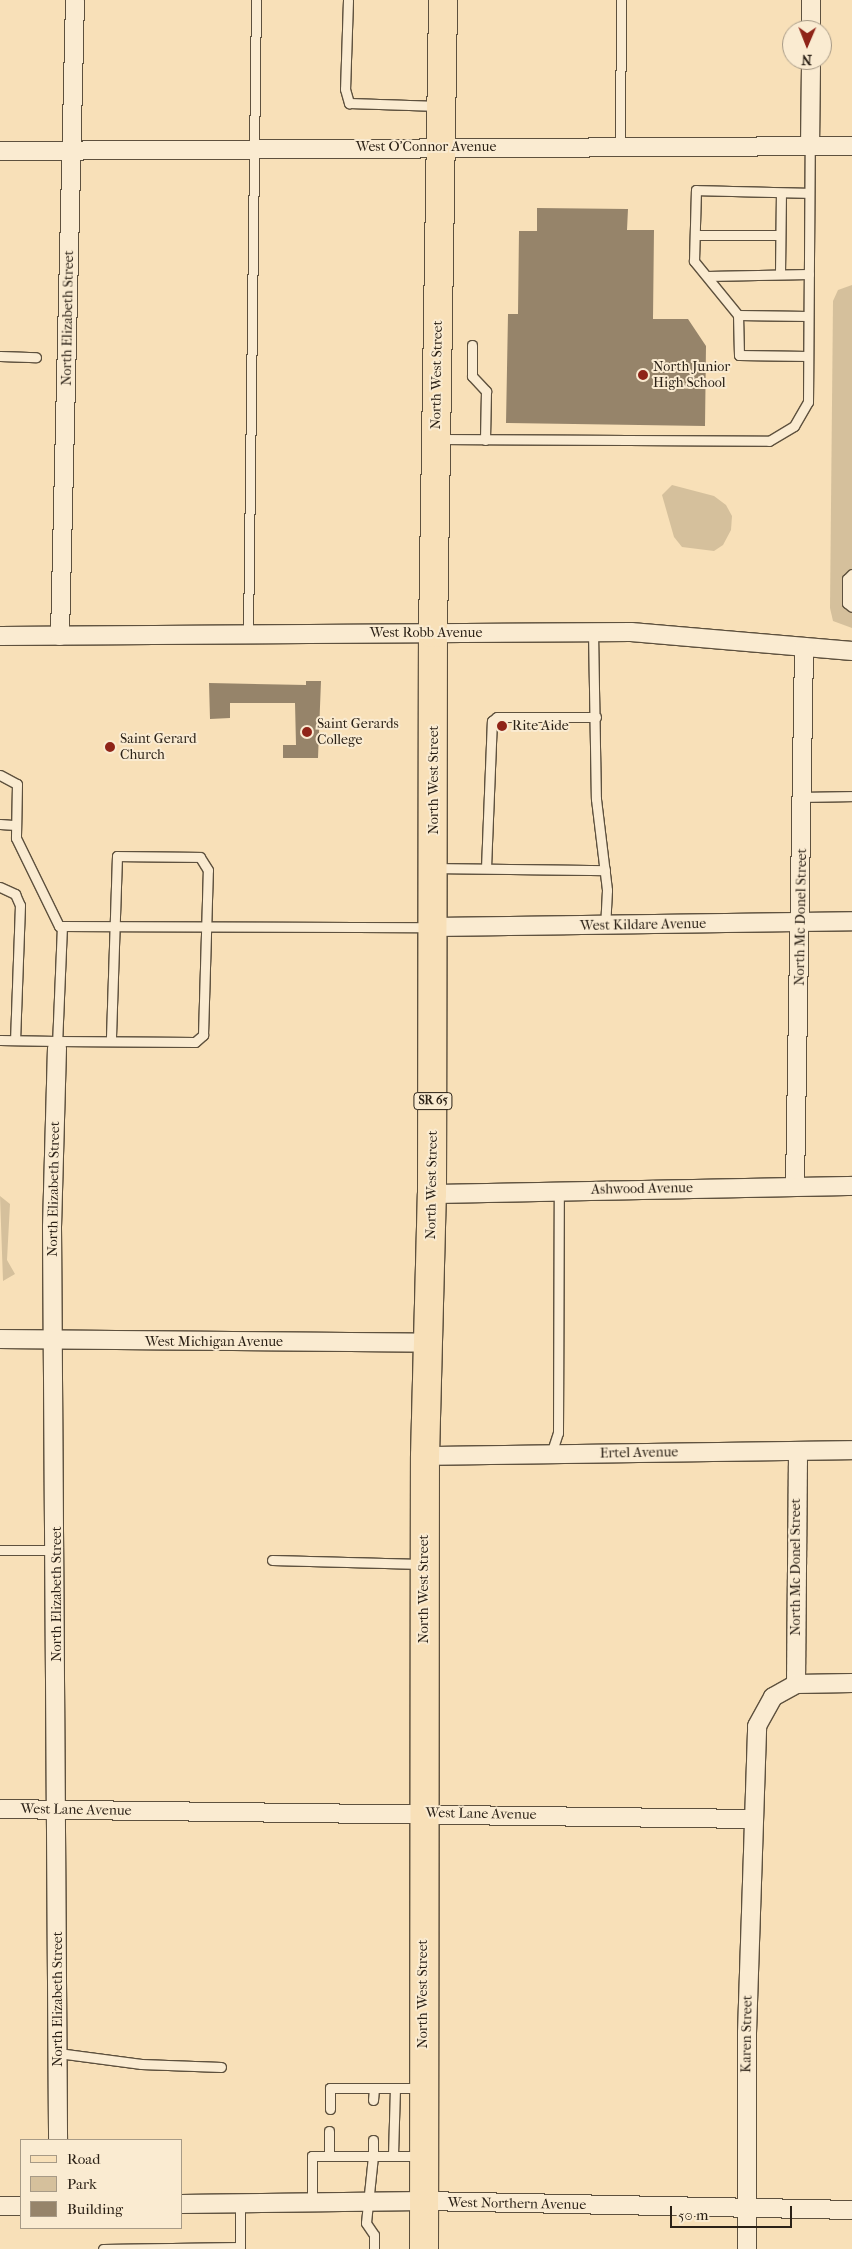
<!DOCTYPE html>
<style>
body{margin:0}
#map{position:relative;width:852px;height:2249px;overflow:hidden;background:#f8e0b8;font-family:"IM FELL French Canon",serif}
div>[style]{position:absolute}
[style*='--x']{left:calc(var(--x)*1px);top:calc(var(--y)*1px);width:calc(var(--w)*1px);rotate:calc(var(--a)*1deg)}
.green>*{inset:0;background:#d5c09c}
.building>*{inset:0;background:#96846a}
.roads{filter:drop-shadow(1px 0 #5e513e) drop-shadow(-1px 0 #5e513e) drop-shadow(0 1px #5e513e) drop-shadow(0 -1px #5e513e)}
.lane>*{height:9px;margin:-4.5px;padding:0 4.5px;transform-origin:4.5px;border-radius:4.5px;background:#faebd1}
.street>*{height:18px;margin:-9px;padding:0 9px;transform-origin:9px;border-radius:9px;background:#faebd1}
.primary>*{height:28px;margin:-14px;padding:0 14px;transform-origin:14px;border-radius:14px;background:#f8e0b8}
.dots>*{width:14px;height:14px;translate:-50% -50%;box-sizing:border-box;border:2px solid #faebd1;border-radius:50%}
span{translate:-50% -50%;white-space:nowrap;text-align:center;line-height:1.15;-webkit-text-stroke:4px #faebd1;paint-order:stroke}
.shield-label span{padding:1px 4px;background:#faebd1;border:1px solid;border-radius:4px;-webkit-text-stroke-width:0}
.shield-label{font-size:12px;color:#2b2116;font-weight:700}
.street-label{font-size:14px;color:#2b2116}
.poi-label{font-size:14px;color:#2b2116}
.left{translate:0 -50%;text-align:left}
.legend{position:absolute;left:20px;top:2139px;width:162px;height:90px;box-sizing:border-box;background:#faebd1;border:1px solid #a79a86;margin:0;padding:6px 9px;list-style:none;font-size:15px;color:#2b2116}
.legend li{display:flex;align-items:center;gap:10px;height:25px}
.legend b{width:25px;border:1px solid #a79a86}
.north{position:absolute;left:782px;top:20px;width:50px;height:50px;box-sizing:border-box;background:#faebd1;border:1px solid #a79a86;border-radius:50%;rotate:181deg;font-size:14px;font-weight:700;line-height:20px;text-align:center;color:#2b2116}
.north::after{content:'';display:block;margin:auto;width:18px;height:22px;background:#8f2418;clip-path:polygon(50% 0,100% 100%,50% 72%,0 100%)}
.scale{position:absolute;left:670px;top:2206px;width:122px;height:22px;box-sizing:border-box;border:2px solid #2b2116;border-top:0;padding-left:6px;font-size:15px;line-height:18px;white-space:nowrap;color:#2b2116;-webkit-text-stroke:4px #faebd1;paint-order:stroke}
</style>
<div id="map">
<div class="green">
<div style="clip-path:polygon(852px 285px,852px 628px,833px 621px,830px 608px,833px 301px,838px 290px)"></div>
<div style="clip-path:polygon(672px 485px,714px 496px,726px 505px,732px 516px,731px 530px,723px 545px,714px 551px,682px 547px,674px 537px,662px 495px)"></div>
<div style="clip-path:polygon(0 1196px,10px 1204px,7px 1260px,15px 1274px,3px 1281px)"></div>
</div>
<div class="building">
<div style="clip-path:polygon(537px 208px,628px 209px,627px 230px,654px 230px,653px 319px,688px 319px,706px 346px,705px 426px,506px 423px,508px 314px,518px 314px,519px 231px,537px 231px)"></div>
<div style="clip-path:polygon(306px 681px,321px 681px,318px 758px,283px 758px,283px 745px,296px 745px,295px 703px,230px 703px,230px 718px,210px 719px,209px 683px,306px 685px)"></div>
</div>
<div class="roads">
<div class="lane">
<div style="--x:348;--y:0;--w:89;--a:91.9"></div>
<div style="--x:345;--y:89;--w:15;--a:74"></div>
<div style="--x:349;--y:103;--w:90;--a:1.9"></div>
<div style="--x:620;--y:145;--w:145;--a:-89.6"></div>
<div style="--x:695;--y:235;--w:85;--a:0"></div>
<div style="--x:780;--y:273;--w:80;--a:-89.3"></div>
<div style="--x:707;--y:276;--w:102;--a:-1.1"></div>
<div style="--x:738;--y:315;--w:70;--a:0.8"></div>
<div style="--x:472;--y:345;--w:31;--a:90"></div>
<div style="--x:472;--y:376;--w:21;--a:47"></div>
<div style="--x:486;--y:391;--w:49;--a:91.2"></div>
<div style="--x:0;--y:356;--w:36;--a:2"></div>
<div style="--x:808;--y:356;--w:69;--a:-179.2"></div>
<div style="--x:739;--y:355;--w:40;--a:-91.4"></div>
<div style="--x:738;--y:315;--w:70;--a:-129.2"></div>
<div style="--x:694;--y:261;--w:71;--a:-88.4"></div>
<div style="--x:696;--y:190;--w:113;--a:1.5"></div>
<div style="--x:439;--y:439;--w:330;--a:0.3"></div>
<div style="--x:769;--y:441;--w:29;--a:-31"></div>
<div style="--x:794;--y:426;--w:28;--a:-60"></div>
<div style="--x:808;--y:402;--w:255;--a:-89.6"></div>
<div style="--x:852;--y:574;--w:7;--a:135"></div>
<div style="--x:847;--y:579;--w:24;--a:90"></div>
<div style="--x:847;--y:603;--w:6;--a:39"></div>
<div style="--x:593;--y:631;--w:168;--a:89"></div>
<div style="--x:596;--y:799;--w:92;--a:83.1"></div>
<div style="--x:607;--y:890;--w:36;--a:93"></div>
<div style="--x:248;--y:634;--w:634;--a:-89.28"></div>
<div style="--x:0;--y:775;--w:19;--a:28"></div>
<div style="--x:17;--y:784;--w:54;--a:91.1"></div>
<div style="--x:16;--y:838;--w:98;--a:64"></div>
<div style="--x:59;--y:926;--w:370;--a:0.2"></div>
<div style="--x:803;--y:797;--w:49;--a:-1.2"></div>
<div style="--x:0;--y:824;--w:16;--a:4"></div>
<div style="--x:434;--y:868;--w:171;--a:0.7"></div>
<div style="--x:486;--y:868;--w:147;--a:-87.7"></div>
<div style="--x:492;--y:721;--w:6;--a:-39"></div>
<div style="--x:497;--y:717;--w:99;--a:0"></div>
<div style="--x:0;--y:887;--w:17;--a:25"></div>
<div style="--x:15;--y:894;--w:12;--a:66"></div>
<div style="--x:20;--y:905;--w:135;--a:92.1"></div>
<div style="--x:0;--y:1040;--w:57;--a:1"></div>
<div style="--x:57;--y:1041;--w:138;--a:0.4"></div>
<div style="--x:195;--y:1042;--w:11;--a:-41"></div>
<div style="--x:203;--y:1035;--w:165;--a:-88.3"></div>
<div style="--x:208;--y:870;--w:15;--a:-122"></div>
<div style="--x:200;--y:857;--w:83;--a:-179.3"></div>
<div style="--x:117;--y:856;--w:185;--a:91.9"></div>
<div style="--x:57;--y:1045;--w:119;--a:-87.6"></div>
<div style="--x:551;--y:1454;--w:22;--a:-72"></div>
<div style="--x:558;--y:1433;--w:242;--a:-89.8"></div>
<div style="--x:0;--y:1550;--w:56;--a:0"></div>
<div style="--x:272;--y:1560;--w:150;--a:1.5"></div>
<div style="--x:58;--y:2053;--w:84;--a:7.5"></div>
<div style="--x:141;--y:2064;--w:80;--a:2.1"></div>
<div style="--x:373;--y:2100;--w:12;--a:-85"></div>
<div style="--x:330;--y:2109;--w:21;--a:-90"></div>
<div style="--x:330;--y:2088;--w:90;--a:0"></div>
<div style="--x:373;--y:2140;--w:16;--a:90"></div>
<div style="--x:373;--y:2156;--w:48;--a:0"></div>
<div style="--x:329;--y:2155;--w:24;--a:-90"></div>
<div style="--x:393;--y:2155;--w:67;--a:-88.3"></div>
<div style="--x:312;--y:2203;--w:47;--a:-90"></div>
<div style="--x:312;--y:2156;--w:61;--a:0"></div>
<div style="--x:373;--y:2156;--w:67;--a:96"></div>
<div style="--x:366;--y:2223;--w:14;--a:56"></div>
<div style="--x:374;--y:2235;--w:14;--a:90"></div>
<div style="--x:103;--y:2249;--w:137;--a:-0.8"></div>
<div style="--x:240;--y:2247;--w:44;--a:-90"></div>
</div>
<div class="street">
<div style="--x:811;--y:30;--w:30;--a:-90"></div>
<div style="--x:810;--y:147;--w:87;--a:-89.3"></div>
<div style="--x:0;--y:151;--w:852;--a:-0.34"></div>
<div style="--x:0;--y:636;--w:631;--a:-0.36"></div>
<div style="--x:631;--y:632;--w:222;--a:4.9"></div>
<div style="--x:60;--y:636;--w:636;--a:-88.65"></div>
<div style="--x:434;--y:927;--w:418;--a:-0.8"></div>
<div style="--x:57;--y:1048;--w:179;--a:91.6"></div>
<div style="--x:52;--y:1227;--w:913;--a:89.62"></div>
<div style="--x:795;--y:1186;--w:539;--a:-89.04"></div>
<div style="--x:432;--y:1194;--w:420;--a:-1.1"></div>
<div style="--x:0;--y:1339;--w:428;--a:0.5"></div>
<div style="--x:425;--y:1456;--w:427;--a:-0.8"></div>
<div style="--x:796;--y:1684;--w:233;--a:-89.5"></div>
<div style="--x:0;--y:1809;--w:752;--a:0.76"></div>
<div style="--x:181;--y:2204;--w:243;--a:-0.7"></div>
<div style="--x:424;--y:2201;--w:428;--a:1.2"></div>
<div style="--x:0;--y:2206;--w:21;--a:0"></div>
<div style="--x:747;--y:2249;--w:216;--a:-90"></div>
<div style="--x:747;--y:2033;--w:307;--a:-88.1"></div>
<div style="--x:757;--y:1726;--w:33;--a:-61"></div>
<div style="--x:773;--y:1697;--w:26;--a:-29"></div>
<div style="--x:796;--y:1684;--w:56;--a:-1"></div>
</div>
<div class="primary">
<div style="--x:424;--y:2249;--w:793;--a:-89.93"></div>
<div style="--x:425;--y:1456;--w:262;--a:-88.5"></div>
<div style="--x:432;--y:1194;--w:561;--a:-89.9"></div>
<div style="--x:433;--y:633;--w:633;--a:-89.09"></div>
</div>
</div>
<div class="dots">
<div style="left:643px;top:375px;background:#8f2418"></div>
<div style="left:502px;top:726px;background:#8f2418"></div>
<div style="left:307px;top:732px;background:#8f2418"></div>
<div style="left:110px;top:747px;background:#8f2418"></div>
</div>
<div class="shield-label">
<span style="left:433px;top:1101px">SR 65</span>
</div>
<div class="street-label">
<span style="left:426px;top:147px">West O'Connor Avenue</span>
<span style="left:68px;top:318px;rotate:-89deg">North Elizabeth Street</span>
<span style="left:437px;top:375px;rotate:-89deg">North West Street</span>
<span style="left:426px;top:633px">West Robb Avenue</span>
<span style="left:434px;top:780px;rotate:-90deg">North West Street</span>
<span style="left:801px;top:917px;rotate:-89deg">North Mc Donel Street</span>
<span style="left:643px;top:925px;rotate:-1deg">West Kildare Avenue</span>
<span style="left:432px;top:1185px;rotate:-89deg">North West Street</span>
<span style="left:54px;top:1189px;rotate:-89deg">North Elizabeth Street</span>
<span style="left:642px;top:1189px;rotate:-1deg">Ashwood Avenue</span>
<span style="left:214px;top:1342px">West Michigan Avenue</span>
<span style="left:639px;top:1453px;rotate:-1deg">Ertel Avenue</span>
<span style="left:796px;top:1567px;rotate:-90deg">North Mc Donel Street</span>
<span style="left:424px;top:1589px;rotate:-90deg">North West Street</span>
<span style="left:57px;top:1594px;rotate:-90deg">North Elizabeth Street</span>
<span style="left:76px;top:1810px;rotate:1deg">West Lane Avenue</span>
<span style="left:481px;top:1814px;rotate:1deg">West Lane Avenue</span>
<span style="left:423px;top:1994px;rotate:-90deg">North West Street</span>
<span style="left:58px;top:1999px;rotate:-90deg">North Elizabeth Street</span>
<span style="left:747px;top:2034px;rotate:-89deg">Karen Street</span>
<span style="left:517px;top:2204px;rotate:1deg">West Northern Avenue</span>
</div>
<div class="poi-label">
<span class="left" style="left:653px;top:375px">North Junior<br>High School</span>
<span class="left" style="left:317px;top:732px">Saint Gerards<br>College</span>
<span class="left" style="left:512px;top:726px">Rite Aide</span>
<span class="left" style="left:120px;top:747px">Saint Gerard<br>Church</span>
</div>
<ul class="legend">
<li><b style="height:6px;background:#f8e0b8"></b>Road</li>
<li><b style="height:14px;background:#d5c09c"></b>Park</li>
<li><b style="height:14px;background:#96846a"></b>Building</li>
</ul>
<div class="north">N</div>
<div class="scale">50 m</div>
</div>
